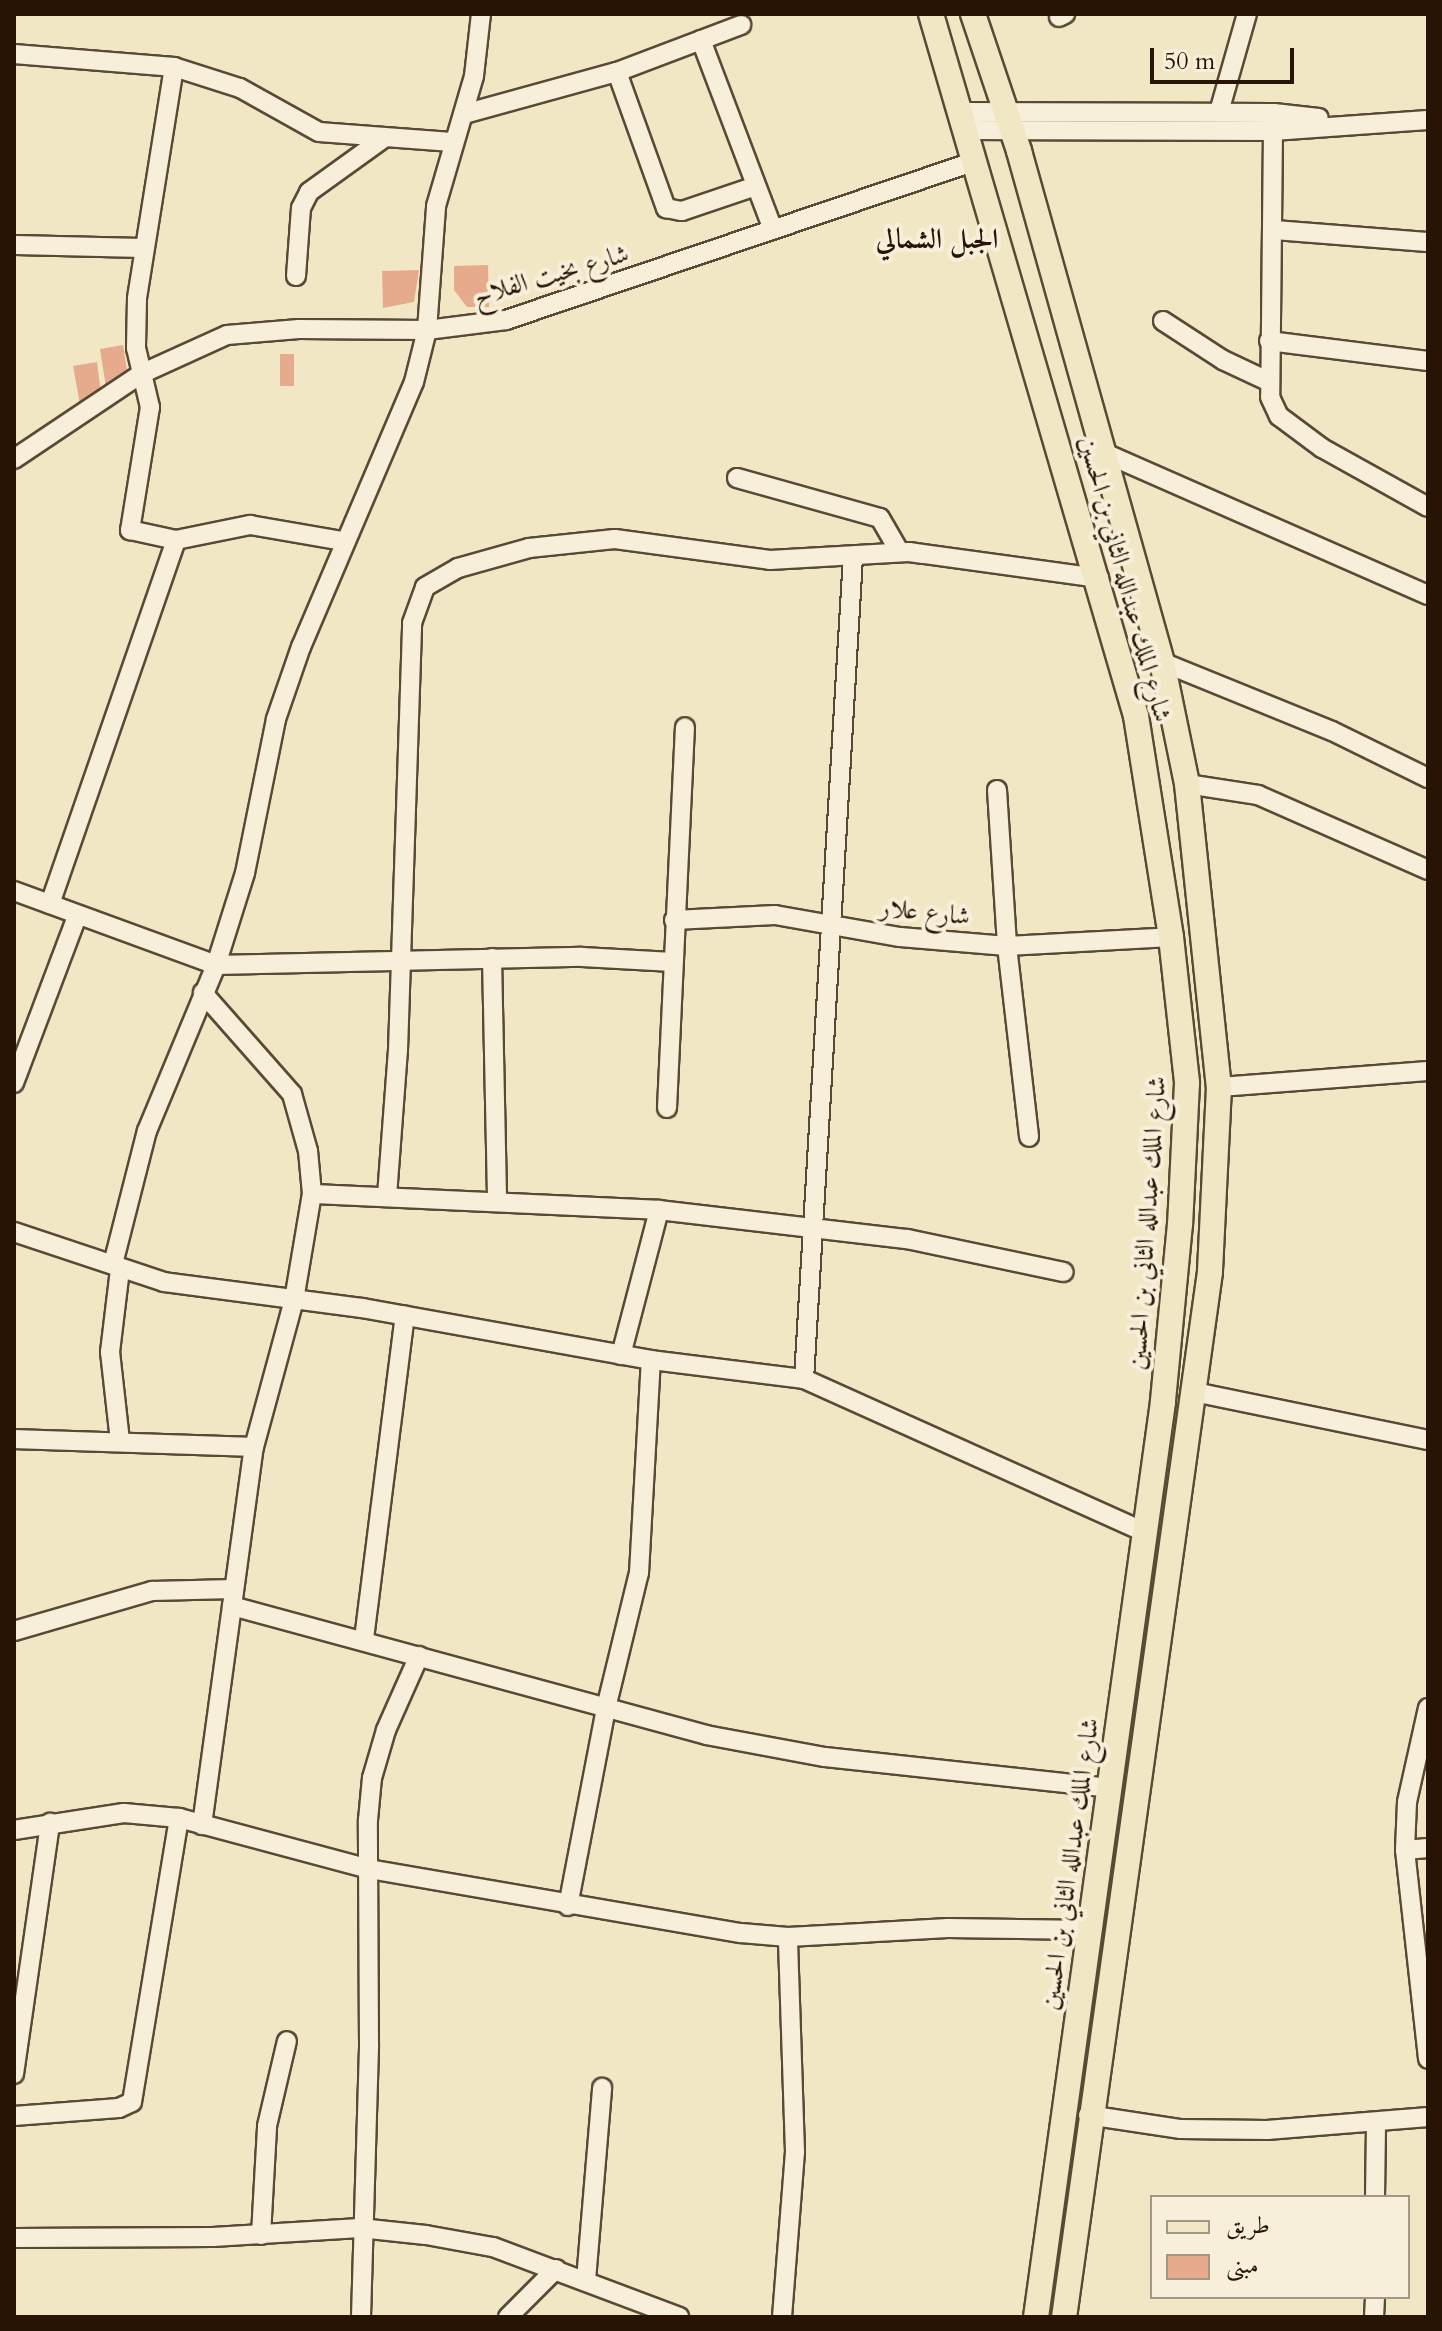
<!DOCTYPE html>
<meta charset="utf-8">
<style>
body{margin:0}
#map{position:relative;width:1442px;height:2331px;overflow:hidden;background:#f2e7c5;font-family:Cardo,Amiri,serif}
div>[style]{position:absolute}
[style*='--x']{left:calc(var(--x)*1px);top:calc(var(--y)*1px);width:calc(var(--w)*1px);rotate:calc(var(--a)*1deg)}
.building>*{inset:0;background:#e6ab8d}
.roads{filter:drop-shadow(2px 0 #5a4934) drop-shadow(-2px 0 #5a4934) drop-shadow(0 2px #5a4934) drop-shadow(0 -2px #5a4934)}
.minor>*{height:18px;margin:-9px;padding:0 9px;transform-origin:9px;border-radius:9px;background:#f7efd9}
.major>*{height:24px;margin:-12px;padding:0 12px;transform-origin:12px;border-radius:12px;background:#f2e7c5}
span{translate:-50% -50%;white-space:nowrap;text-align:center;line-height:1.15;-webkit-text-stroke:8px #f7efd9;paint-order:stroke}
.street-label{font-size:26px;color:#271404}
.neighbourhood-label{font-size:28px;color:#271404;font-weight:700}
.frame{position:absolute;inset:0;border:16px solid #271404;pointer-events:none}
.legend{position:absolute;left:1150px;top:2195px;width:260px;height:104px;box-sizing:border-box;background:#f7efd9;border:2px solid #a49784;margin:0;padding:10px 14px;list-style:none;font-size:24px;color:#271404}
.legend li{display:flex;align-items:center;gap:16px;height:40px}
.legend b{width:40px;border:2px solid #a49784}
.scale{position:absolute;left:1150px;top:48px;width:144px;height:36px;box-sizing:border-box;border:4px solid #271404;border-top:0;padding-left:10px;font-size:24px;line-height:28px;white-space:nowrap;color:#271404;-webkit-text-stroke:6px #f7efd9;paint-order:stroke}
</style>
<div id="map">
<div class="building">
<div style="clip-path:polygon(488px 265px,489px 307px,467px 307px,454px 290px,454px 266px)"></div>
<div style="clip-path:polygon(419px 270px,414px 302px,383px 308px,382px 271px)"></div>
<div style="clip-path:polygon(123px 345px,128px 377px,106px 387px,100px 349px)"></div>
<div style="clip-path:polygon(280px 354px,294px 354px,294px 386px,280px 386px)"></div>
<div style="clip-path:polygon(97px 362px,101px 394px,80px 404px,73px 366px)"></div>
</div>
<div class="roads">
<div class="minor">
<div style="--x:1059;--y:17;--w:7;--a:-27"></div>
<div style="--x:701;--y:40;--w:200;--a:69.2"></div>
<div style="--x:14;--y:54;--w:161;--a:4.6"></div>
<div style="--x:174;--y:67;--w:69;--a:17.7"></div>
<div style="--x:240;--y:88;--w:90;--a:29.1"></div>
<div style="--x:319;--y:132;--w:133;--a:4.3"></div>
<div style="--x:174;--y:67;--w:235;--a:99.1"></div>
<div style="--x:137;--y:299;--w:49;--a:91.2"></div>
<div style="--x:136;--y:348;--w:61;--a:76.7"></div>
<div style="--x:150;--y:407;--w:125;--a:99.2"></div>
<div style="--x:130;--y:530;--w:47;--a:12.3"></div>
<div style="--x:176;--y:540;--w:76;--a:-11.5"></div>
<div style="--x:250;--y:525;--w:94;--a:9.8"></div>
<div style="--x:617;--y:72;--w:145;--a:70.2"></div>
<div style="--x:666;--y:208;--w:16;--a:11"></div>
<div style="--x:682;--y:211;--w:75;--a:-18.7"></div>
<div style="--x:961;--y:112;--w:313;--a:0.2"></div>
<div style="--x:1274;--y:113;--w:45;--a:6.3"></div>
<div style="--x:1219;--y:112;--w:102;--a:-74.1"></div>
<div style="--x:464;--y:114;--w:159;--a:-15.4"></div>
<div style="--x:617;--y:72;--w:133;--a:-20.8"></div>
<div style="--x:967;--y:130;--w:306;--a:0.2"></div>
<div style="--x:1273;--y:131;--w:155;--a:-4.1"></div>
<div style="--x:1273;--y:131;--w:266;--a:90.6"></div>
<div style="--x:1270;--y:397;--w:21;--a:65"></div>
<div style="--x:1279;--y:416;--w:54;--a:36.7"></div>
<div style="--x:1322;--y:448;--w:121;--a:29.1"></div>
<div style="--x:1274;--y:230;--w:154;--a:4.5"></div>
<div style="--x:14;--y:245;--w:130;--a:1.3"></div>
<div style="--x:296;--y:276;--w:68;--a:-85.8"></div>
<div style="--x:301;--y:208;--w:18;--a:-63"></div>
<div style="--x:309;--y:192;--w:92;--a:-35.8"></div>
<div style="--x:1163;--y:321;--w:72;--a:33"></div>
<div style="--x:1223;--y:360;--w:52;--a:25.1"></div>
<div style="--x:1269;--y:341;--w:160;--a:7.2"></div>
<div style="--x:1100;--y:451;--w:358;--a:23.7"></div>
<div style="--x:14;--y:459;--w:153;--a:-33.8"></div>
<div style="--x:141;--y:374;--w:94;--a:-24.4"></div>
<div style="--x:227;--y:335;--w:72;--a:-4.8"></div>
<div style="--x:299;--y:329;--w:128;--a:0.4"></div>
<div style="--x:427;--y:330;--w:80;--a:-7.2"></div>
<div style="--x:506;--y:320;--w:495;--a:-18.7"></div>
<div style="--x:737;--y:478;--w:148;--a:15.6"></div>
<div style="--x:880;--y:518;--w:39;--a:60"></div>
<div style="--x:1162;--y:662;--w:183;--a:22.1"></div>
<div style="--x:1332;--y:731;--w:107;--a:26.1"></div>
<div style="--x:1187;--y:784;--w:72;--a:8.8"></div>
<div style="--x:1258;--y:795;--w:186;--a:23.8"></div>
<div style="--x:997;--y:790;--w:156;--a:86.3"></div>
<div style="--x:1007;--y:946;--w:192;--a:83.4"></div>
<div style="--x:14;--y:891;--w:215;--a:20.1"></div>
<div style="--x:216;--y:965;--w:366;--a:-1.3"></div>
<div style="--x:582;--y:957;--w:91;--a:3.1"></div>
<div style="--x:50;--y:904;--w:385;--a:-70.9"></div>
<div style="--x:674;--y:920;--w:101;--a:-2.8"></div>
<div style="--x:775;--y:915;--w:127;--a:10"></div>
<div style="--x:900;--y:937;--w:107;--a:4.8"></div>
<div style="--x:1007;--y:946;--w:164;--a:-3.1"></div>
<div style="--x:492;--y:958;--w:241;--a:88.8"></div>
<div style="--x:14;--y:1083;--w:178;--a:-69.3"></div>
<div style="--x:1219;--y:1087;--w:210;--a:-4.4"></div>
<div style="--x:667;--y:1108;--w:381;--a:-87.3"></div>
<div style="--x:312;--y:1194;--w:347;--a:2.6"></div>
<div style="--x:659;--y:1210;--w:250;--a:6.7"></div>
<div style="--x:907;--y:1239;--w:160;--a:11.9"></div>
<div style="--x:387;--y:1196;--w:146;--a:-85.7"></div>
<div style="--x:398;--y:1050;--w:427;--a:-88.1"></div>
<div style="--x:412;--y:623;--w:38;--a:-70"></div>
<div style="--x:425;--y:587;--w:38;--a:-30"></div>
<div style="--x:458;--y:568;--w:74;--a:-15.7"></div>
<div style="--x:529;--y:548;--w:86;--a:-6"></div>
<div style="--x:615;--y:539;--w:156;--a:7.7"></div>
<div style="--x:770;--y:560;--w:139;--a:-3.3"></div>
<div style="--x:909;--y:552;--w:192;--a:7.8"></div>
<div style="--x:14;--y:1232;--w:158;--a:18.4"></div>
<div style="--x:164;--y:1282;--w:200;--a:7.5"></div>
<div style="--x:362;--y:1308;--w:294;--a:10.2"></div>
<div style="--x:651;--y:1360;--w:154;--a:7.1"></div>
<div style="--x:804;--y:1379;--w:374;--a:24.2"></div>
<div style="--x:113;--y:1264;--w:137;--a:-75.7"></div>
<div style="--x:147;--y:1131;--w:180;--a:-67.4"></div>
<div style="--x:216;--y:965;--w:96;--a:-72.5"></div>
<div style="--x:245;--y:873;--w:157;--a:-78.6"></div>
<div style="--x:276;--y:719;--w:76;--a:-70.9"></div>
<div style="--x:301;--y:647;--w:288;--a:-66.9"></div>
<div style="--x:414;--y:382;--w:54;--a:-76"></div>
<div style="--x:427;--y:330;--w:124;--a:-85.8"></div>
<div style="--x:436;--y:206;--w:135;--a:-73.7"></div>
<div style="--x:474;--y:76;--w:62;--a:-83.6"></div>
<div style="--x:621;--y:1355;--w:150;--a:-75.3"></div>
<div style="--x:804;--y:1379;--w:823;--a:-86.59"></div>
<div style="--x:1194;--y:1392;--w:239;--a:11.6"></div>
<div style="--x:14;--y:1439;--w:240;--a:1.9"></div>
<div style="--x:120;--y:1441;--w:90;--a:-96.4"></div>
<div style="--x:110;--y:1352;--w:84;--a:-83.1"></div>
<div style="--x:232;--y:1606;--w:491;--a:15.2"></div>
<div style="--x:706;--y:1735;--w:121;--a:10.5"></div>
<div style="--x:825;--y:1757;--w:286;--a:6.2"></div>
<div style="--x:14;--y:1631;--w:144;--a:-16.2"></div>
<div style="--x:152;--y:1591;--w:82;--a:-1.4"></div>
<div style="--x:364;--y:1639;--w:326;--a:-82.8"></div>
<div style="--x:1428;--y:1708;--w:96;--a:102.6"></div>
<div style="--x:1407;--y:1802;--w:48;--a:92.4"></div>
<div style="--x:1405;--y:1850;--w:210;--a:83.7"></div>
<div style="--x:202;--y:1825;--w:382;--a:-82.2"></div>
<div style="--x:254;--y:1447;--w:152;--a:-74.8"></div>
<div style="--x:294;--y:1300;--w:108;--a:-80.4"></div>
<div style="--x:312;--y:1194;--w:43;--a:-95.3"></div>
<div style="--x:308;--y:1151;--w:59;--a:-105.7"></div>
<div style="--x:292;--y:1094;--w:135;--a:-131.4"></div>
<div style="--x:14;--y:1830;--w:111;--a:-8.8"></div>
<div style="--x:124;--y:1813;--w:55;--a:5.2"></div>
<div style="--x:179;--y:1818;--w:197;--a:15"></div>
<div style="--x:369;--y:1869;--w:377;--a:9.8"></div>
<div style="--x:741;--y:1933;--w:47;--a:4.9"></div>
<div style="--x:788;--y:1937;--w:160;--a:-3.2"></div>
<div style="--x:948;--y:1928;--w:142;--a:0.8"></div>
<div style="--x:1405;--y:1850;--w:23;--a:-5"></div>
<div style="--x:568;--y:1906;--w:202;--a:-79.1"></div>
<div style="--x:606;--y:1708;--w:139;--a:-76.3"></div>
<div style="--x:639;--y:1573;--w:213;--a:-86.8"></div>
<div style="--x:14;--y:2074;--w:254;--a:-81.8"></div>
<div style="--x:1088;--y:2115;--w:94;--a:8.6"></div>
<div style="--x:1181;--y:2129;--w:86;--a:0.7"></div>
<div style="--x:1267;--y:2130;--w:162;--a:-4.6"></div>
<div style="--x:14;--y:2116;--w:105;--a:-4.4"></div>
<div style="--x:119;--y:2108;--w:14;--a:-25"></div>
<div style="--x:132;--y:2102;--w:288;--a:-80.6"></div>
<div style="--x:1375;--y:2197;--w:75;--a:-89.2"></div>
<div style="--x:261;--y:2235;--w:109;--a:-86.8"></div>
<div style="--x:267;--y:2126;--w:87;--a:-76.8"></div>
<div style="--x:14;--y:2238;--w:199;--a:-0.3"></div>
<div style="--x:213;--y:2237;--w:147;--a:-3.5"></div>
<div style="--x:360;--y:2228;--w:66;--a:6.1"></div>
<div style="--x:426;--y:2235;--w:68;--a:10.2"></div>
<div style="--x:493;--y:2247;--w:199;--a:20.6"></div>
<div style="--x:586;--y:2280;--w:193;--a:-85.2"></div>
<div style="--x:361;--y:2317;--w:273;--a:-88.3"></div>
<div style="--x:369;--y:2044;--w:224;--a:-90.3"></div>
<div style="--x:368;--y:1820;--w:42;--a:-84.6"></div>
<div style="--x:372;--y:1778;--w:50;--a:-73.7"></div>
<div style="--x:386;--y:1730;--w:81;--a:-66"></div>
<div style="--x:508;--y:2317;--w:68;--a:-45"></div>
<div style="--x:782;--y:2317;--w:166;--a:-85.5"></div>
<div style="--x:795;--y:2152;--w:215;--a:-91.9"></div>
<div style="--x:1374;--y:2317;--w:20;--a:-87"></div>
</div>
<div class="major">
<div style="--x:931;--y:14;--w:731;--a:73.72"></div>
<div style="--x:1136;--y:716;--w:224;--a:81"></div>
<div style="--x:1171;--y:937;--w:147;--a:83.7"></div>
<div style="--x:1187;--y:1083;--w:141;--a:92.8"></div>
<div style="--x:1180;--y:1224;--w:179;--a:95.5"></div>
<div style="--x:1163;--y:1402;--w:924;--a:97.9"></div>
<div style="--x:973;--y:14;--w:145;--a:71.4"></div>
<div style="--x:1019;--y:151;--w:531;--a:74.37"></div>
<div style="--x:1162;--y:662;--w:125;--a:78.4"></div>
<div style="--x:1187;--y:784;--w:305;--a:84"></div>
<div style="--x:1219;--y:1087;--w:185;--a:92.8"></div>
<div style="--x:1210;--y:1272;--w:1055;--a:97.95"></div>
</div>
</div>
<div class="street-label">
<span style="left:551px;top:275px;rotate:-16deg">شارع بخيت الفلاح</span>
<span style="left:1125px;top:579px;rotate:75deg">شارع الملك عبدالله الثاني بن الحسين</span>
<span style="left:925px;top:912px;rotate:6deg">شارع علار</span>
<span style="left:1147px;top:1223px;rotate:-86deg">شارع الملك عبدالله الثاني بن الحسين</span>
<span style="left:1070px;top:1864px;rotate:-82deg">شارع الملك عبدالله الثاني بن الحسين</span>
</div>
<div class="neighbourhood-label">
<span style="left:937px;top:239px">الجبل الشمالي</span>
</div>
<div class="frame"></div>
<ul class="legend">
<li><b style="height:10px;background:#f2e7c5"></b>طريق</li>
<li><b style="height:22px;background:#e6ab8d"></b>مبنى</li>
</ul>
<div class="scale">50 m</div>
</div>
